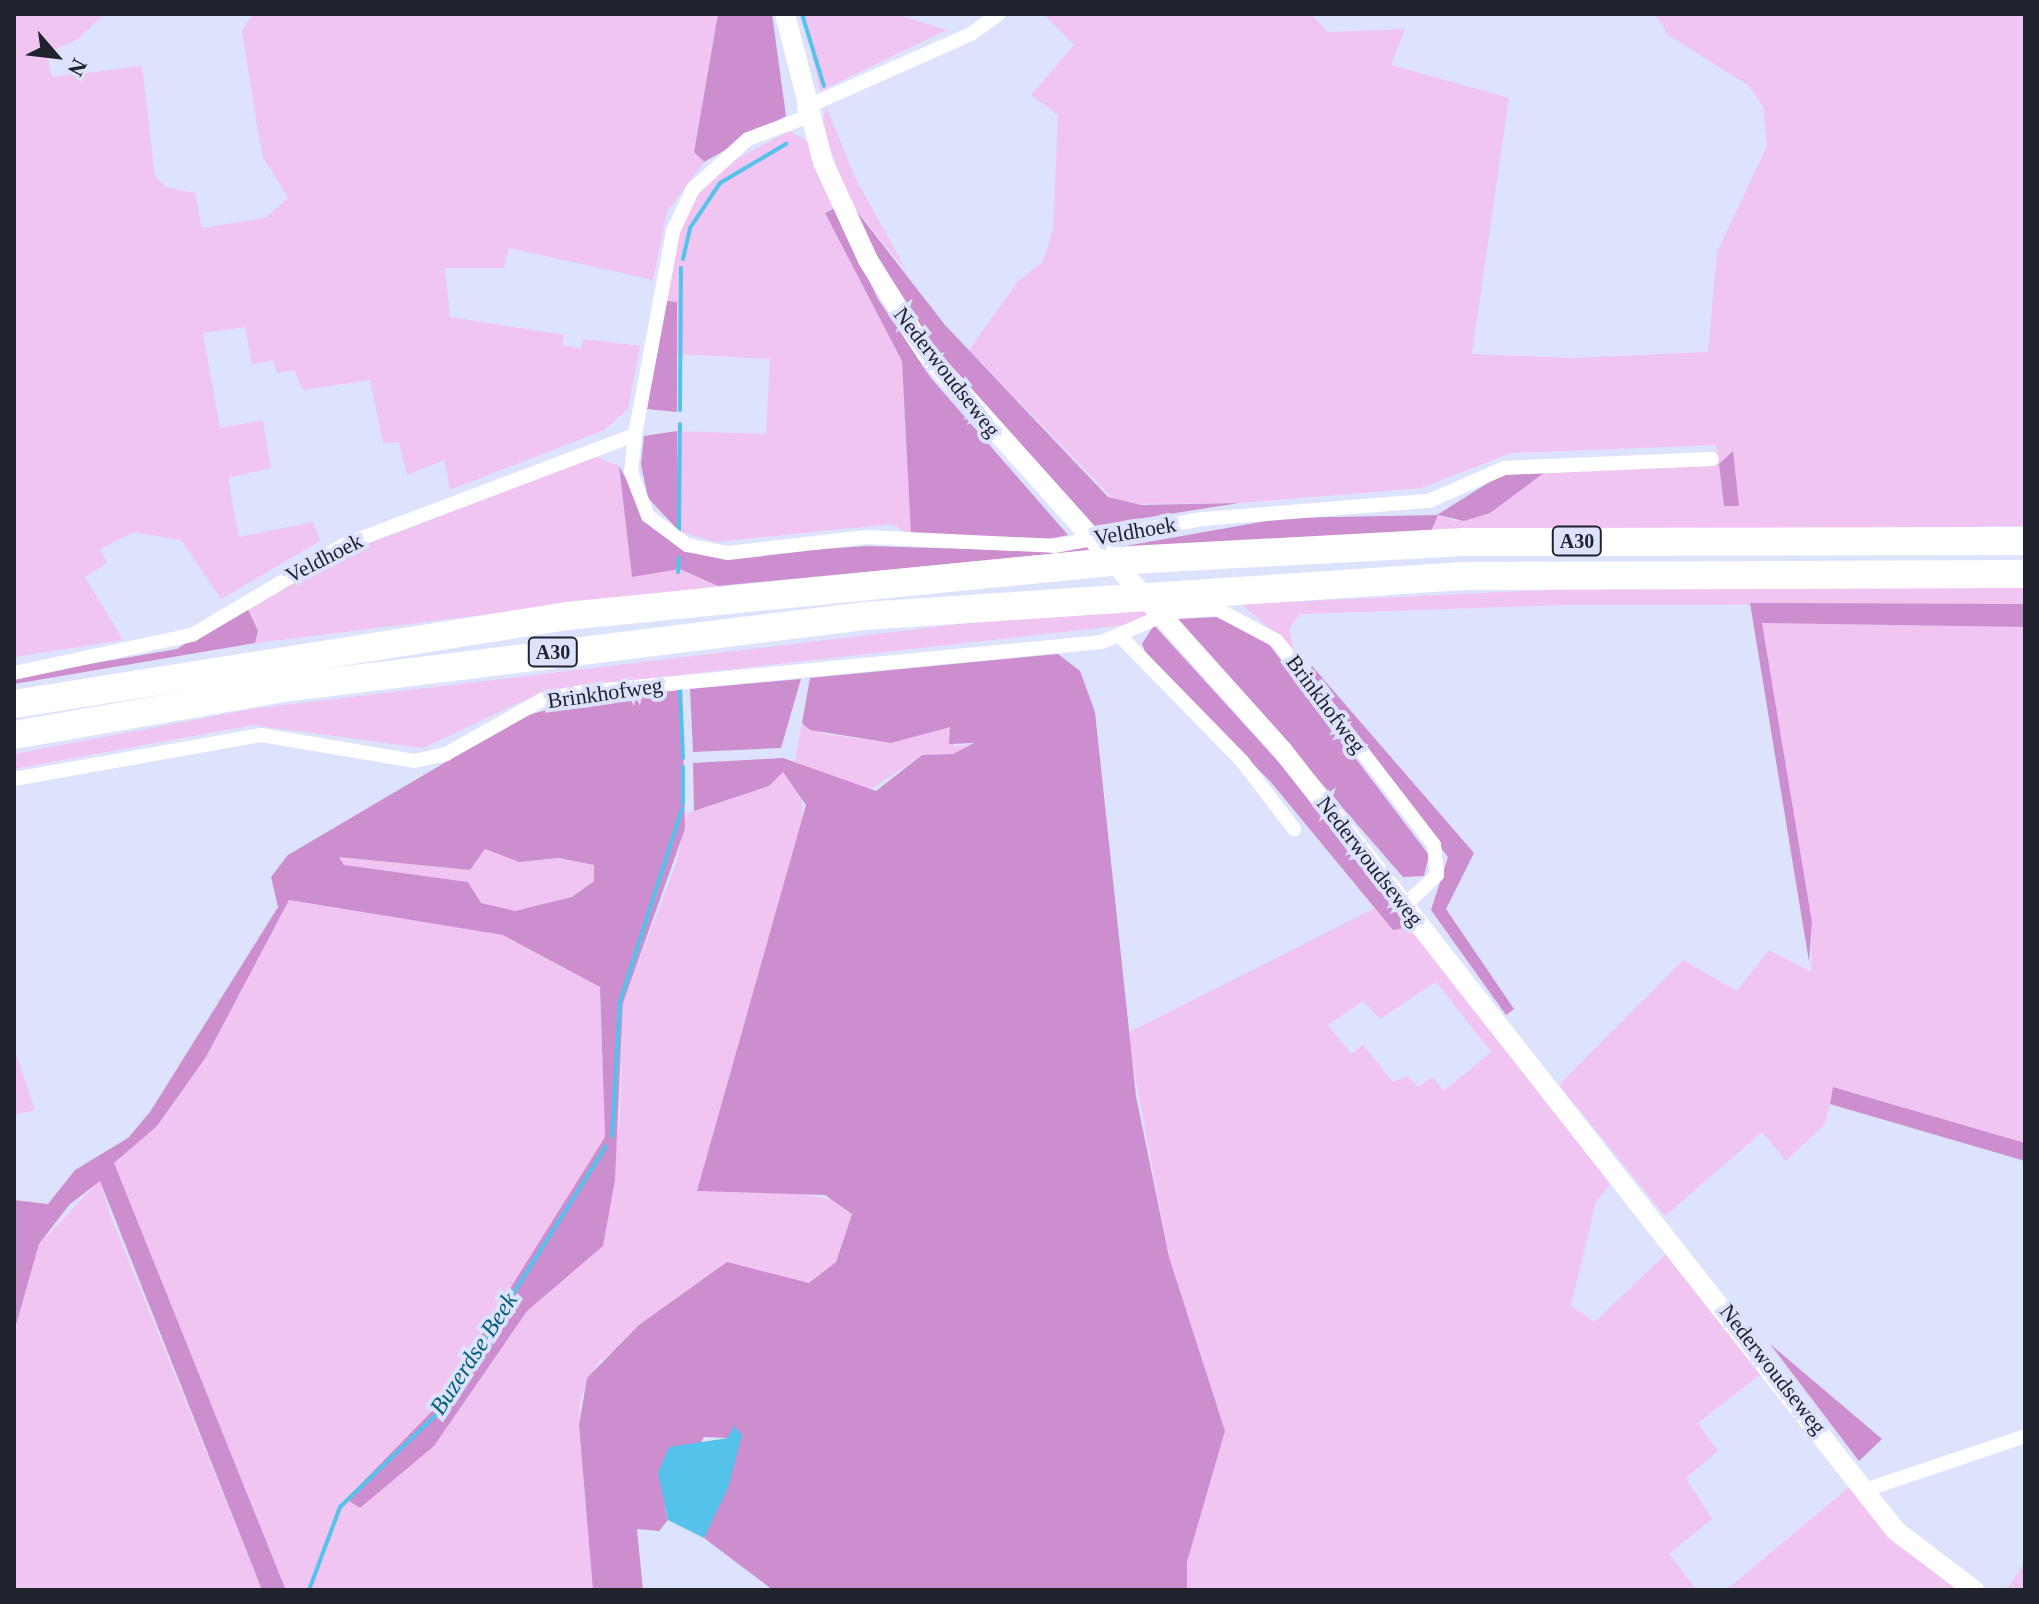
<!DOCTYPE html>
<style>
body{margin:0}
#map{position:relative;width:2039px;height:1604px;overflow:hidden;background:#dde3fd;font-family:Georgia,serif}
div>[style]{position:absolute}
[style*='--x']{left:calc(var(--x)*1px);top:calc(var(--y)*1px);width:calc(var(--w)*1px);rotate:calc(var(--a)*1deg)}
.green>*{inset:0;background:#f1c5f1}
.forest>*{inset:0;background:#cd8ecf}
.water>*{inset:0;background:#55c2eb}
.stream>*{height:4px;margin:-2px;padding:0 2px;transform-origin:2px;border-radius:2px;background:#55c2eb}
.street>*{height:14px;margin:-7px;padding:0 7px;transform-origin:7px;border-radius:7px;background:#fff}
.secondary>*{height:20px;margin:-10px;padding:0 10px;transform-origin:10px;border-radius:10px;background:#fff}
.highway>*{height:28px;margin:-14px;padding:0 14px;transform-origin:14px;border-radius:14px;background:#fff}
span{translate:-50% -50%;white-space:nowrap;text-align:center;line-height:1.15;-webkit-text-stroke:8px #dde3fd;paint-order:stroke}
.shield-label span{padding:2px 6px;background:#dde3fd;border:2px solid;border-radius:6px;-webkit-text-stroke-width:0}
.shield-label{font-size:20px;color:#20232e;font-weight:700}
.street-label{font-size:22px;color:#20232e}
.water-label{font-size:24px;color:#005e79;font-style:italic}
.frame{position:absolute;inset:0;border:16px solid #20232e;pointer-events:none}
.north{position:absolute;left:16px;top:16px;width:80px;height:80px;-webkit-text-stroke:6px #dde3fd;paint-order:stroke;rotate:118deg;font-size:22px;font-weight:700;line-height:32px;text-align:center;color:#20232e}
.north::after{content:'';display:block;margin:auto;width:28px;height:36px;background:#20232e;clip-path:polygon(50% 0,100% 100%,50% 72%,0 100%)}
</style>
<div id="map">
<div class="green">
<div style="clip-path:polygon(14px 14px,105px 14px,78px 39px,47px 53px,52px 77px,142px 66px,155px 176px,165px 187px,195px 193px,202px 228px,265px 218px,288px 198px,263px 157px,257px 127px,242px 30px,253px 14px,718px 14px,694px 152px,704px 162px,667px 212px,653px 280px,509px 248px,504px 268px,445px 268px,450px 317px,564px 335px,562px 345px,581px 349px,583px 339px,640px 346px,628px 409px,604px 430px,450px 490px,444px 460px,407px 475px,399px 442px,383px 443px,370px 380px,303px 390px,294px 370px,277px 373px,273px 360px,252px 365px,245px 327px,203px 333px,220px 428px,263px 420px,271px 468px,228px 478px,239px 537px,313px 522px,320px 541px,221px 599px,181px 540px,134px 532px,100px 549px,107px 563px,85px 577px,123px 640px,14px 657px)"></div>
<div style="clip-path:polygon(803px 14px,895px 14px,947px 30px,820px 91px)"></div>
<div style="clip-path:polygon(1044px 14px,1311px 14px,1328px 32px,1405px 29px,1391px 65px,1509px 98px,1472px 354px,1572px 358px,1708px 352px,1717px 252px,1767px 146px,1763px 107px,1749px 86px,1668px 35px,1655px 14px,2025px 14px,2025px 526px,1430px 534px,1438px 515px,1455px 521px,1549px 469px,1718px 464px,1716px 445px,1511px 453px,1421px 488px,1239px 503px,1118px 504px,969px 350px,1018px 281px,1043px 262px,1053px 229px,1058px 115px,1031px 95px,1074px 45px)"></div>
<div style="clip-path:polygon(826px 106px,855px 177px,907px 272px,848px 200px,822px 125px)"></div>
<div style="clip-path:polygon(789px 131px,807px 141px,835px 208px,825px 212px,902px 360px,911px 535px,891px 524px,715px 542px,679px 531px,677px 431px,766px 434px,770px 359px,676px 354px,677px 302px,663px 300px,683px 215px,718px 169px)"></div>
<div style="clip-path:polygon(596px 457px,619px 466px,632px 576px,680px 569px,718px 586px,255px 643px,258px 631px,246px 605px,317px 563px)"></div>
<div style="clip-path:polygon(2025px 586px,2025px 604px,1563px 605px,1300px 614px,1289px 629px,1294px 649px,1241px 604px,1572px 589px)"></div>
<div style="clip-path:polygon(1067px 611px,1162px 611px,1124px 625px,546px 690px,423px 748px,253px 725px,14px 769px,14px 754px,252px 709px)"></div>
<div style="clip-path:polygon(1762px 623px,2025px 627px,2025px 1143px,1834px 1087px,1825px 1124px,1786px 1161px,1762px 1132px,1665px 1216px,1559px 1085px,1683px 960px,1737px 991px,1769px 950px,1811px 972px,1812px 922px)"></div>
<div style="clip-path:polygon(802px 723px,824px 734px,891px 743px,950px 727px,955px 746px,975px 744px,953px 754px,922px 755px,868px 791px,795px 762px)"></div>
<div style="clip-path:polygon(782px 771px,801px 788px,803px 823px,698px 1191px,787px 1191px,843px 1202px,852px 1213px,836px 1262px,809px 1284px,727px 1263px,597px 1364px,581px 1397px,579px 1425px,593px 1590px,279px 1590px,285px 1588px,113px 1163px,157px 1126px,206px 1057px,288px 900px,503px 935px,600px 987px,605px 1137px,435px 1408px,347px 1498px,360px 1507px,527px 1311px,603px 1246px,620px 1114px,623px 1003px,677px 861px,686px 814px,769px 786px)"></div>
<div style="clip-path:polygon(485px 849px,519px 862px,559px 858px,594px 865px,594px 881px,572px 897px,515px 911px,481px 903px,468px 882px,344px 865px,339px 857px,470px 870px)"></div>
<div style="clip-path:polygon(evenodd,1375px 908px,1393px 929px,1409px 922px,1611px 1184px,1596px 1202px,1571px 1306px,1595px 1322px,1671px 1249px,1766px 1370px,1698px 1423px,1718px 1451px,1686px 1478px,1712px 1519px,1669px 1554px,1697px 1590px,1187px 1590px,1187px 1562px,1225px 1431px,1169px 1257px,1127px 1033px,1375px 908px,1436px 982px,1491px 1052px,1444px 1091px,1432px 1077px,1419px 1087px,1407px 1076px,1393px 1082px,1363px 1045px,1351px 1054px,1328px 1025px,1363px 1001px,1380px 1019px,1436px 982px)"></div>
<div style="clip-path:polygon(14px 1048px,35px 1110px,14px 1115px)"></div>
<div style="clip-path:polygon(100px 1180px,110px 1214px,262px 1590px,14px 1590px,14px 1332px,39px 1244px)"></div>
<div style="clip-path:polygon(1854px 1483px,1959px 1590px,1726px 1590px)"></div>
<div style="clip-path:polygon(2025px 1563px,2025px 1590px,2006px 1590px)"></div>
</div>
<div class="forest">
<div style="clip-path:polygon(718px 14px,772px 14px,786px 116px,704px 162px,694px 152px)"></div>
<div style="clip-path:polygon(848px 200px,945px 325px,1108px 497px,1141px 505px,1239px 503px,1093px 526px,964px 395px,883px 271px)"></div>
<div style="clip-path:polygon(835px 208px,878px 299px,931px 378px,1068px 535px,1038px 541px,911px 535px,902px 361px,825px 213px)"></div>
<div style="clip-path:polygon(663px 300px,677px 302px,677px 412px,647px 409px)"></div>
<div style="clip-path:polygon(677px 431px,679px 531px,648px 498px,641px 464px,644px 436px)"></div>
<div style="clip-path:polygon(1733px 451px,1739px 506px,1724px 506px,1719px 464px)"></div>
<div style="clip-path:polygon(619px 466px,654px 529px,728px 556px,867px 546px,1037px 551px,1098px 542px,1105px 549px,718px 586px,680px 569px,632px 577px)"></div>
<div style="clip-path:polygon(1549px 469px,1490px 513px,1464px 521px,1438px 515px,1430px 534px,1114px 548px,1284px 518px,1437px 515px,1499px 476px)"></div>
<div style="clip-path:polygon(1750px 603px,2025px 604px,2025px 627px,1762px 623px,1812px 922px,1809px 962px)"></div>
<div style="clip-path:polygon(246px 605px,258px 631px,255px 643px,14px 684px,14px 677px,177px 649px)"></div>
<div style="clip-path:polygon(1217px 617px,1268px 643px,1429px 855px,1424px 876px,1403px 877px,1178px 619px)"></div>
<div style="clip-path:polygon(1154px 625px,1334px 823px,1409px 922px,1403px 928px,1393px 930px,1270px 781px,1149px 661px,1142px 644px)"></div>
<div style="clip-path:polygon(1058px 654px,1080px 671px,1095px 712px,1136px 1096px,1169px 1257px,1225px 1431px,1187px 1562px,1187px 1590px,773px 1590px,704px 1538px,735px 1455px,728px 1438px,704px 1437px,665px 1508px,668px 1520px,659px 1531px,637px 1529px,643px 1590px,593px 1590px,579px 1425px,587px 1378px,639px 1325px,727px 1262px,809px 1283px,836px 1262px,852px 1214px,825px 1195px,697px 1191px,806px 805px,783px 772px,769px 786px,694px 811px,693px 763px,783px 758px,876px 791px,922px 755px,953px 754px,974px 743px,949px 744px,950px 727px,891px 743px,810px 730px,802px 723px,810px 678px)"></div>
<div style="clip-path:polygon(1312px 666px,1474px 853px,1446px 909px,1514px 1009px,1506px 1015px,1431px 910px,1448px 857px,1308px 675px)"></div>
<div style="clip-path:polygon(801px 679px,781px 748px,693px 752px,690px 689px)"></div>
<div style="clip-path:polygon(evenodd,682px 690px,685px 829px,623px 1003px,615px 1180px,603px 1246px,527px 1311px,434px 1446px,360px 1508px,346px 1499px,435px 1408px,605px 1137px,600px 987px,503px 935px,289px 900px,206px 1057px,157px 1126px,114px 1163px,285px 1588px,262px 1590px,100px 1181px,69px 1205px,39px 1244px,14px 1332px,14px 1200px,48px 1204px,75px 1170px,128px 1138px,150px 1112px,278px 907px,271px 877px,288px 855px,524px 716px,588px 699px,682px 690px,485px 849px,519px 862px,559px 858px,594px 865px,594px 881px,572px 897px,515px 911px,481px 903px,468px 882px,344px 865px,339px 857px,470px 870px,485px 849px)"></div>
<div style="clip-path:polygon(1833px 1087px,2025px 1143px,2025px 1161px,1830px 1104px)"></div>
<div style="clip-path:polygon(1770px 1344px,1882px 1439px,1859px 1461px)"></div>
</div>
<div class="water">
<div style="clip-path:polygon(734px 1426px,742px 1435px,728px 1488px,704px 1538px,668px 1520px,658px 1473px,669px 1447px,728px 1438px)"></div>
</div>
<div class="stream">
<div style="--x:802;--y:14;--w:75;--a:73"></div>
<div style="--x:683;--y:259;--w:32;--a:-77"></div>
<div style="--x:690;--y:228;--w:54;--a:-56.3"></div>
<div style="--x:720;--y:183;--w:77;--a:-30.6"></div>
<div style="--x:680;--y:410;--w:142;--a:-89.6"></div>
<div style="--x:679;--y:532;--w:108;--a:-89.5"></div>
<div style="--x:678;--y:572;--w:14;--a:-86"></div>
<div style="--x:680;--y:688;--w:70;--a:87.5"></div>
<div style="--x:683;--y:767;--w:37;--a:90"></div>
<div style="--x:612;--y:1136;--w:134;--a:-86.6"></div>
<div style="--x:620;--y:1002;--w:203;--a:-72.2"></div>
<div style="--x:309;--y:1590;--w:89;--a:-69.5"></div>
<div style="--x:340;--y:1507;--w:136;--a:-43.8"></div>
<div style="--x:438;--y:1413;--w:315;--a:-57.8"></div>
</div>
<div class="street">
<div style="--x:804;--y:108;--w:183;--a:-23.9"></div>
<div style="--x:971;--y:34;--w:34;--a:-36"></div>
<div style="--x:635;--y:435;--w:37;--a:96"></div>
<div style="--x:631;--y:472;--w:47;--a:68.9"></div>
<div style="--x:648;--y:516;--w:49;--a:36.6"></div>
<div style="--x:687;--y:545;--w:42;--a:11"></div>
<div style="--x:728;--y:553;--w:139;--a:-6.6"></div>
<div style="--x:866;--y:537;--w:188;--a:2.7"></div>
<div style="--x:1054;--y:546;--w:151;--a:-10.3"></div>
<div style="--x:1203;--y:519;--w:227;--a:-4.6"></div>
<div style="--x:1429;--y:501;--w:82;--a:-23.7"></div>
<div style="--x:1504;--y:468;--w:208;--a:-2.5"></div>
<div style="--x:1119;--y:635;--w:176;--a:45.7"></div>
<div style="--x:1242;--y:761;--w:86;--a:52.6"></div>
<div style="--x:14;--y:673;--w:182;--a:-12.1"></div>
<div style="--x:192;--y:635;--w:179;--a:-30.6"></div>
<div style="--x:346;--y:544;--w:309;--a:-20.7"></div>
<div style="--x:635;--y:435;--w:208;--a:-79.4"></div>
<div style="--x:673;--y:231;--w:47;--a:-64.5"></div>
<div style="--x:693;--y:189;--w:74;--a:-42.3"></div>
<div style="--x:748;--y:139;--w:63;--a:-20.4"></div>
<div style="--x:14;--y:779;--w:251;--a:-10.1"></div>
<div style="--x:261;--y:735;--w:155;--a:9.6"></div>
<div style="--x:414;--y:761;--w:33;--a:-12"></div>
<div style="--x:446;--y:754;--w:110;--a:-29.4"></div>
<div style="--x:542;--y:700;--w:41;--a:-11.3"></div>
<div style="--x:582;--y:692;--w:522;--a:-5.49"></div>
<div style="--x:1102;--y:642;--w:75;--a:-23.5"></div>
<div style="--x:1171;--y:612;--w:46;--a:-3.7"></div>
<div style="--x:1217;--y:609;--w:68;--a:28.1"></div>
<div style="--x:1277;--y:641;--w:257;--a:52.4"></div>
<div style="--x:1434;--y:845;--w:30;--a:84"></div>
<div style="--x:1437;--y:875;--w:44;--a:136.8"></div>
<div style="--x:1865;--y:1490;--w:169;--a:-18.6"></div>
</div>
<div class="secondary">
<div style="--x:785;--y:14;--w:153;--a:75.6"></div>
<div style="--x:823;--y:162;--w:108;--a:65.3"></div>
<div style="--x:868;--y:260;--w:111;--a:57.9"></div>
<div style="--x:927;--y:354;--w:532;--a:48.12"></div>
<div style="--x:1282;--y:750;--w:993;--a:51.83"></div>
<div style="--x:1896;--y:1531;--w:98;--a:37.1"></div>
</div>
<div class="highway">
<div style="--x:14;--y:704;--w:560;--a:-9.04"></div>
<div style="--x:567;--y:616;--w:566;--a:-5.68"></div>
<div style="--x:1130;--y:560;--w:334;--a:-3.1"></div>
<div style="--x:1464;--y:542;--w:561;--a:-0.1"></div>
<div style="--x:14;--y:735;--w:272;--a:-9.9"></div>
<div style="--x:282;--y:688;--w:586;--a:-7.05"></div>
<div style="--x:864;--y:616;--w:600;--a:-3.82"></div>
<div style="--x:1463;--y:576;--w:562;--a:-0.2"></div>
</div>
<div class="shield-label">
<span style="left:1577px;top:541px">A30</span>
<span style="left:553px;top:652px">A30</span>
</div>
<div class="street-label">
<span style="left:947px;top:372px;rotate:52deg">Nederwoudseweg</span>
<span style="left:1135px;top:531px;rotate:-10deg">Veldhoek</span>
<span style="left:324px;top:558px;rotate:-27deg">Veldhoek</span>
<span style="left:605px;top:693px;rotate:-8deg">Brinkhofweg</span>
<span style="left:1326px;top:704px;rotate:53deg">Brinkhofweg</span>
<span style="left:1370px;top:861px;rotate:52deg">Nederwoudseweg</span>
<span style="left:1773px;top:1369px;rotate:52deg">Nederwoudseweg</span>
</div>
<div class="water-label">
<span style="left:474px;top:1354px;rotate:-57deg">Buzerdse Beek</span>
</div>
<div class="frame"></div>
<div class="north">N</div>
</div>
